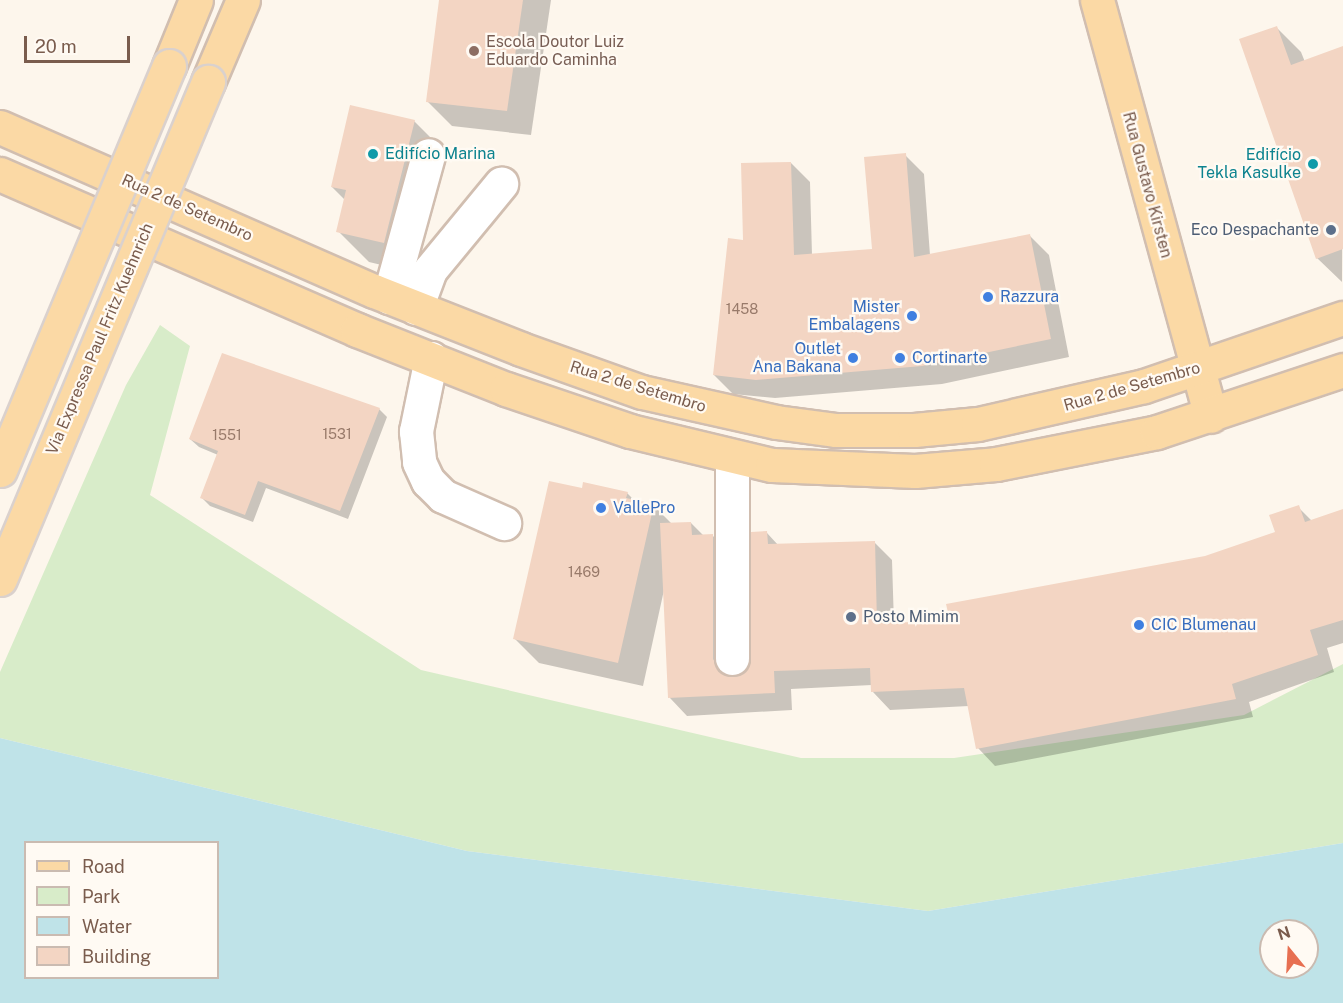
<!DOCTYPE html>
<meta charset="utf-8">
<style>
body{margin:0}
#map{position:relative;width:1343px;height:1003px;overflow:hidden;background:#fdf6ec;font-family:"Public Sans",sans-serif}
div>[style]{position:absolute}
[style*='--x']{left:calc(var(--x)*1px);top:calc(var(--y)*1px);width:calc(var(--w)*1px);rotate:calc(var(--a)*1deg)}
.green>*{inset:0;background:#d8ecc9}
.water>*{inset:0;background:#bfe3e8}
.shadow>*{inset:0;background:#0003}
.building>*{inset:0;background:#f3d5c3}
.roads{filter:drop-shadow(2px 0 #d1beb0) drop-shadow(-2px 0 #d1beb0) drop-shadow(0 2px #d1beb0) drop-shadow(0 -2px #d1beb0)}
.minor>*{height:33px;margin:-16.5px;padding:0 16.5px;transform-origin:16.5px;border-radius:16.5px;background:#fff}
.major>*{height:33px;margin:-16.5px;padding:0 16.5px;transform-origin:16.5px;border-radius:16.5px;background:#fbd9a5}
.bridges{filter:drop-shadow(2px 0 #dad1cd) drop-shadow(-2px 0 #dad1cd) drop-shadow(0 2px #dad1cd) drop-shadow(0 -2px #dad1cd)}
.major-bridge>*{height:33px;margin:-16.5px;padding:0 16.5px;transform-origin:16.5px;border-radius:16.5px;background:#fbd9a5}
.dots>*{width:16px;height:16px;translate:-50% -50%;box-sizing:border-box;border:3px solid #fffaf3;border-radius:50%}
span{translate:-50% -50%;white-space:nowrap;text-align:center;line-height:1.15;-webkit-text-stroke:4.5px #fffaf3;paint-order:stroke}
.number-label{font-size:14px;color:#987a6a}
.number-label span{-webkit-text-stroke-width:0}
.education-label{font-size:16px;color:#785e54}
.left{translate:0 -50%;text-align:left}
.culture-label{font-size:16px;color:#0d838f}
.right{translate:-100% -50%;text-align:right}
.street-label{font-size:16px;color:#7a5c4d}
.service-label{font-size:16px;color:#4e5e75}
.shop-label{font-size:16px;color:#366cbe}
.legend{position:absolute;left:24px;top:841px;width:195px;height:138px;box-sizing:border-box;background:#fffaf3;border:2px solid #cabbb1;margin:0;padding:8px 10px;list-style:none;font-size:18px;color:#7a5c4d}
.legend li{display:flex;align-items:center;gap:12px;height:30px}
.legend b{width:30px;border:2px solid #cabbb1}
.north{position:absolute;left:1259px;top:919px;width:60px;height:60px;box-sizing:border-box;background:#fffaf3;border:2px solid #cabbb1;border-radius:50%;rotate:342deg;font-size:16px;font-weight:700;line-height:24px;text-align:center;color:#7a5c4d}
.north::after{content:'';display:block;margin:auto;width:21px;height:27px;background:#e76f51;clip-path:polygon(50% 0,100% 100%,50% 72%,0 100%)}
.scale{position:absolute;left:24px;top:36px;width:106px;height:27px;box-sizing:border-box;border:3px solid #7a5c4d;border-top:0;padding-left:8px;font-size:18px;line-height:21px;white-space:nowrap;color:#7a5c4d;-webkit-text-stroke:4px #fffaf3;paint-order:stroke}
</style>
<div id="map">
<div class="green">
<div style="clip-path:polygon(160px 325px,190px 346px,150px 495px,421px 670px,801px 758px,954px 758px,1244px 715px,1343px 664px,1343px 843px,928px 911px,467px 851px,0 738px,0 672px,126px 385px)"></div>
</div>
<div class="water">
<div style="clip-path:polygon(evenodd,0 738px,467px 851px,928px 911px,1343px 843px,1343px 1003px,0 1003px,0 738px,26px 842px,218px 842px,218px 978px,26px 978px,26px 842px,0 738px,1271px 931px,1307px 931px,1307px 967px,1271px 967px,1271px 931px)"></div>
</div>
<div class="shadow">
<div style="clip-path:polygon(441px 0,551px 0,531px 135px,452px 126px,428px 102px)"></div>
<div style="clip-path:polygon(1277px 28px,1301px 52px,1305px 62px,1343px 48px,1342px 282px,1317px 258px)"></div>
<div style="clip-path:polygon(414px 121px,445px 152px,415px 273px,369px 262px,338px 231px,345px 200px,332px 187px)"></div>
<div style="clip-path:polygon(905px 155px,924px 174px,930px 255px,1030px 236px,1049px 255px,1069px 357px,942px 384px,775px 398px,733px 394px,714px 375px,745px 241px,791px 163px,810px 182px,812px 255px,873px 250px)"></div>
<div style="clip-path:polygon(379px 409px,387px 417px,348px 519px,266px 488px,253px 522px,210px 506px,202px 498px,218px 455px,199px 447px,190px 439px)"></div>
<div style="clip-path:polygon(583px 490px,627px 493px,635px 501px,653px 505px,672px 524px,691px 523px,704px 536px,713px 536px,730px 553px,733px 678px,749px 669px,752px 658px,767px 533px,779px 546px,874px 542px,892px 560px,894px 624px,952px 623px,1206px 558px,1277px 533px,1298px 507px,1312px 521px,1343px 510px,1343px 643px,1327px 648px,1334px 672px,1249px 702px,1253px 717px,995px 766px,978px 748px,969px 706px,890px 710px,873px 692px,872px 685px,791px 689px,792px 710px,687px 716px,670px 698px,664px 590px,643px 686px,539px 663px,515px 639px)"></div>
</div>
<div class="building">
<div style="clip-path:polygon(439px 0,523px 0,507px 111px,426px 102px)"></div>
<div style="clip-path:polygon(1277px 26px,1291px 65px,1343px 46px,1343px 249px,1316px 259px,1239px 39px)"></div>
<div style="clip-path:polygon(350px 105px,415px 120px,384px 243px,336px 232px,346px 190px,331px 187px)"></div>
<div style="clip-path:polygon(906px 153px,914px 257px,1030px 234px,1051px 339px,922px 366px,756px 380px,713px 375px,728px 238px,743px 240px,741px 163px,791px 162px,794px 255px,872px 249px,864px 157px)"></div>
<div style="clip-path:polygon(222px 353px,380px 408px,340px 511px,258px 481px,245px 515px,200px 498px,218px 451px,189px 439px)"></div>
<div style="clip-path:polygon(549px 481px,582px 488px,583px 482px,628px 492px,626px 498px,654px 504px,618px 663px,513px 639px)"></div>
<div style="clip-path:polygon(1299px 505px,1305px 522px,1343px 509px,1343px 620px,1310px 630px,1318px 655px,1232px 684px,1236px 699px,976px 749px,964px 688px,871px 692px,870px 668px,774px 671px,775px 693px,668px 698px,660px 523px,691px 522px,692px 535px,713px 534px,713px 659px,722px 674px,733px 677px,748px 668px,751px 658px,751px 532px,767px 531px,768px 544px,875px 541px,877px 623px,950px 621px,946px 604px,1205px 556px,1275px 532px,1269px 515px)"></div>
</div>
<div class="roads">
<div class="minor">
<div style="--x:389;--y:297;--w:147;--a:-74.6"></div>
<div style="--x:416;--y:308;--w:40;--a:-69.8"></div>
<div style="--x:430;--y:270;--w:112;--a:-50.5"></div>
<div style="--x:431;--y:358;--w:75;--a:101.6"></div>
<div style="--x:416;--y:431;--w:31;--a:84"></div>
<div style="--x:419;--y:462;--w:21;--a:65"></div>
<div style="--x:428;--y:481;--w:21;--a:45"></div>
<div style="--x:443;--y:496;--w:67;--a:23.9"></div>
<div style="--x:732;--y:457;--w:201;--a:90"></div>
</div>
<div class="major">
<div style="--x:1097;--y:0;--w:431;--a:74.7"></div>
<div style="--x:169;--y:66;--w:71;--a:-67.8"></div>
<div style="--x:208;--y:82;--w:89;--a:-66.9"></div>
<div style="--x:0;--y:127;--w:408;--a:23.7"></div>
<div style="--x:374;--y:291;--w:158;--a:21.5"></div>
<div style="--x:521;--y:349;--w:128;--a:19.6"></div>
<div style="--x:642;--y:392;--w:137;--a:12.6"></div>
<div style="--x:776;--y:422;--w:61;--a:7.6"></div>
<div style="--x:836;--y:430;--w:78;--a:0"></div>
<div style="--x:914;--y:430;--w:64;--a:-5.4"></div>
<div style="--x:978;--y:424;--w:170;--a:-12.9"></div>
<div style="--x:1144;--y:386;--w:210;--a:-18.9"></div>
<div style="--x:0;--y:174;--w:390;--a:23.6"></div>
<div style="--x:357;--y:330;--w:160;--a:21.6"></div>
<div style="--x:506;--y:389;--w:131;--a:18.7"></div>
<div style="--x:630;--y:431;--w:146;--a:13.5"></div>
<div style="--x:772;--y:465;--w:143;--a:2.4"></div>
<div style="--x:915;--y:471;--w:81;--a:-4.9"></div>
<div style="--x:996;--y:464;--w:164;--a:-11.2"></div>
<div style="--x:1157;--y:432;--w:196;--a:-18.4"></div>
</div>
</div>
<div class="bridges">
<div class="major-bridge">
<div style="--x:0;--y:470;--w:438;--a:-67.3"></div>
<div style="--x:0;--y:579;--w:539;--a:-67.29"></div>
</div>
</div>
<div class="dots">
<div style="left:474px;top:51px;background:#8d6e63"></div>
<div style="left:373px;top:154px;background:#0f9aa8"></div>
<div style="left:1313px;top:164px;background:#0f9aa8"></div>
<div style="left:1331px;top:230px;background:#5c6f8a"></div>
<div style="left:988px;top:297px;background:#3f7fe0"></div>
<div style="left:912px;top:316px;background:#3f7fe0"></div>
<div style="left:853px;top:358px;background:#3f7fe0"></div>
<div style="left:900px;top:358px;background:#3f7fe0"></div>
<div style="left:601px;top:508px;background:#3f7fe0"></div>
<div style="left:851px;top:617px;background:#5c6f8a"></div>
<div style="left:1139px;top:625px;background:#3f7fe0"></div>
</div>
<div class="number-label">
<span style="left:742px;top:309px">1458</span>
<span style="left:337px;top:434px">1531</span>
<span style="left:227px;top:435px">1551</span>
<span style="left:584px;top:572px">1469</span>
</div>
<div class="education-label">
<span class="left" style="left:486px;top:51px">Escola Doutor Luiz<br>Eduardo Caminha</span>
</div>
<div class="culture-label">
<span class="left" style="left:385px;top:154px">Edifício Marina</span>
<span class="right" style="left:1301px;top:164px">Edifício<br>Tekla Kasulke</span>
</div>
<div class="street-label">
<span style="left:1147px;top:185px;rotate:75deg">Rua Gustavo Kirsten</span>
<span style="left:187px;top:208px;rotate:24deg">Rua 2 de Setembro</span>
<span style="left:100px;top:339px;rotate:-67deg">Via Expressa Paul Fritz Kuehnrich</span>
<span style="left:638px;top:387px;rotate:17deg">Rua 2 de Setembro</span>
<span style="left:1132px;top:387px;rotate:-16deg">Rua 2 de Setembro</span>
</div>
<div class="service-label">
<span class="right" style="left:1319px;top:230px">Eco Despachante</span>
<span class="left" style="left:863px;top:617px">Posto Mimim</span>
</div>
<div class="shop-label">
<span class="left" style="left:1000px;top:297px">Razzura</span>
<span class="right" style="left:900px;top:316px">Mister<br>Embalagens</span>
<span class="right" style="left:841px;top:358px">Outlet<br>Ana Bakana</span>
<span class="left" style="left:912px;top:358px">Cortinarte</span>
<span class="left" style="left:613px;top:508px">VallePro</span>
<span class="left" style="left:1151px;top:625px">CIC Blumenau</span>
</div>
<ul class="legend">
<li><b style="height:8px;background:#fbd9a5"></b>Road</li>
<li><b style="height:16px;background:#d8ecc9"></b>Park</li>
<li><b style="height:16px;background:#bfe3e8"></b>Water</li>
<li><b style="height:16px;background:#f3d5c3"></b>Building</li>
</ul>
<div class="north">N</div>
<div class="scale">20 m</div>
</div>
